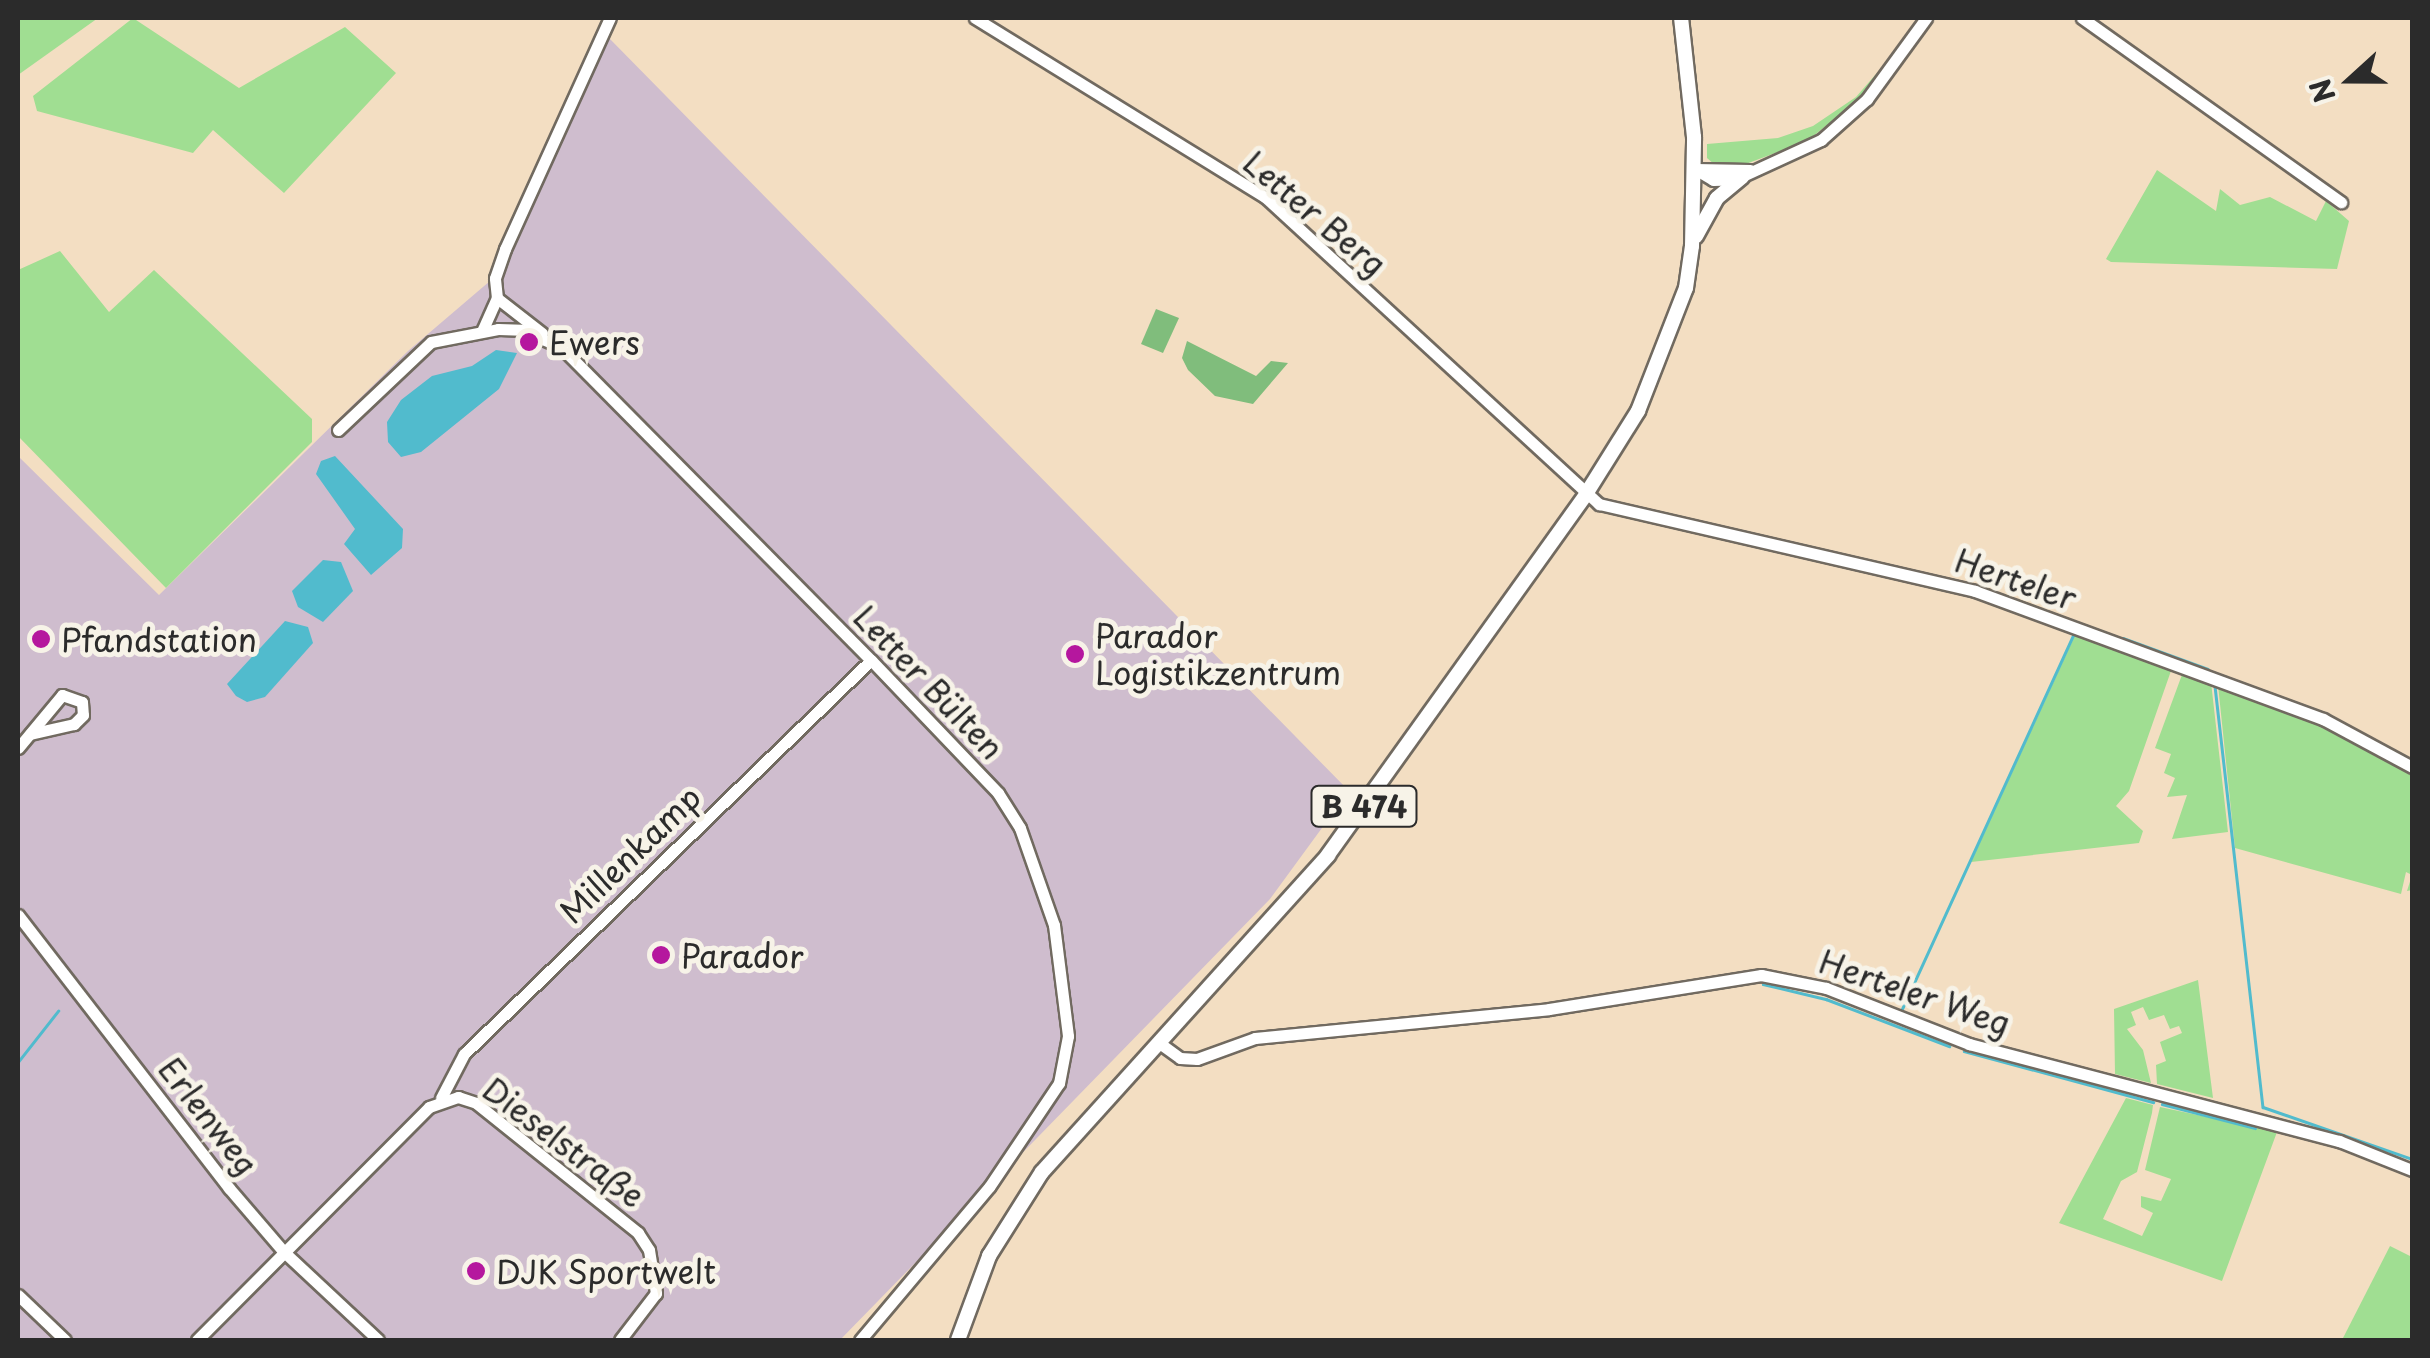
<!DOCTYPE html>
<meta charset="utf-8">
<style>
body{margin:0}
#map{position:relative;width:2430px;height:1358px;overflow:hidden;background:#f3dec2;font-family:"Playpen Sans",sans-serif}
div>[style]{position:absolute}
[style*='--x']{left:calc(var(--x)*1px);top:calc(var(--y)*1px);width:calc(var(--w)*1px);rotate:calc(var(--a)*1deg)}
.industrial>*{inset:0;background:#cfbdce}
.green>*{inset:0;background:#a0de92}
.forest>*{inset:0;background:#80bd7c}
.water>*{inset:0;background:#51bbcd}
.stream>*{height:2.5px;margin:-1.25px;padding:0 1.25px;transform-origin:1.25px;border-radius:1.25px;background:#51bbcd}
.roads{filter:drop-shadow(2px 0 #716a60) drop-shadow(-2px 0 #716a60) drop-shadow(0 2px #716a60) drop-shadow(0 -2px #716a60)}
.minor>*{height:11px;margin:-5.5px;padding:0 5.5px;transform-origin:5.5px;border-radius:5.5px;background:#fff}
.major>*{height:14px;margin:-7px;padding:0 7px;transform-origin:7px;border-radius:7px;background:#fff}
.dots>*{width:28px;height:28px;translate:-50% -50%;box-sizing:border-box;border:5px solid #f7f3e8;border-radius:50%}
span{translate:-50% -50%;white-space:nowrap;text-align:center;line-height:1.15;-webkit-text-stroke:10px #f7f3e8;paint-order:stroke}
.shield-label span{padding:2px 8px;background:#f7f3e8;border:2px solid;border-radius:8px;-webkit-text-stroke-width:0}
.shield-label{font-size:30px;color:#2b2b2b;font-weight:700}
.street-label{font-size:32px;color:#2b2b2b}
.poi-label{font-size:32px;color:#2b2b2b}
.left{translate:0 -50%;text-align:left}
.frame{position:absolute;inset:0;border:20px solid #2b2b2b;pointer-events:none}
.north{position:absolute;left:2300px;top:30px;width:100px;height:100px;-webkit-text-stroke:8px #f7f3e8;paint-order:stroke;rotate:249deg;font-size:28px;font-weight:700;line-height:40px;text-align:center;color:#2b2b2b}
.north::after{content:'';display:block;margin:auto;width:35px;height:45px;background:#2b2b2b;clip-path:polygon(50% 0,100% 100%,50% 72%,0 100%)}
</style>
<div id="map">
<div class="industrial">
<div style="clip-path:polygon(609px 38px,1349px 791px,1270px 899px,840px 1340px,18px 1340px,18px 456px,159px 595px,408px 351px,497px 275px)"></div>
</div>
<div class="green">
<div style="clip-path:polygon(18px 18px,98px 18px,18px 75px)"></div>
<div style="clip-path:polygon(133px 18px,239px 88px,345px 27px,396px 73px,284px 193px,213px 130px,193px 153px,37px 111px,33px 96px)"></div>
<div style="clip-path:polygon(1883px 66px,1856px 102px,1807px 141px,1743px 165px,1715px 165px,1707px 158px,1707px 144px,1778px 138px,1813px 126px,1856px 97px)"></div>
<div style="clip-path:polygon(2157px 170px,2216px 211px,2220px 189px,2240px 205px,2270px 197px,2316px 221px,2326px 201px,2349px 221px,2337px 269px,2111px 262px,2106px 259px)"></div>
<div style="clip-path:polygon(60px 251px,109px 312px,154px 270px,312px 419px,312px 442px,166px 588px,18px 436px,18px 270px)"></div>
<div style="clip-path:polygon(2076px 633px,2172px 668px,2129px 791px,2116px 806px,2143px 831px,2139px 843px,1971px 862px)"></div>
<div style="clip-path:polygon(2183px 672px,2211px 682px,2228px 832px,2172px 839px,2187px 795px,2167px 797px,2175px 778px,2164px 773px,2171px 754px,2155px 748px)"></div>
<div style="clip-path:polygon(2218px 685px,2320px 723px,2412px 771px,2412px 890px,2407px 891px,2412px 875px,2406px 872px,2401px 894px,2235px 848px)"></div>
<div style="clip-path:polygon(2198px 980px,2213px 1098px,2157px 1084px,2156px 1065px,2166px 1061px,2160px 1042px,2182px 1033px,2179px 1026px,2170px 1029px,2164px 1015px,2149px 1020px,2143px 1007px,2131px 1012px,2136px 1025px,2127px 1029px,2143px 1050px,2151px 1083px,2115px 1074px,2114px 1009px)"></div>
<div style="clip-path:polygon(2126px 1098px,2153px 1105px,2152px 1113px,2137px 1172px,2121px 1181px,2103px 1219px,2142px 1236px,2153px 1213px,2141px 1207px,2141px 1196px,2161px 1201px,2171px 1179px,2145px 1170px,2160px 1107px,2277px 1132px,2222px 1281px,2059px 1223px)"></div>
<div style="clip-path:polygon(2390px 1246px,2412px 1257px,2412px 1340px,2342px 1340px)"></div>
</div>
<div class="forest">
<div style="clip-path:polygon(1156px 309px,1179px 318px,1163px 353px,1141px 344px)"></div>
<div style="clip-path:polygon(1187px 341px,1256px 376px,1271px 361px,1288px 363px,1253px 404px,1215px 396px,1188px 370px,1182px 358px)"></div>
</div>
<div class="water">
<div style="clip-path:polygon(496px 350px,517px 353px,499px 389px,421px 452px,401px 457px,388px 442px,387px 422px,401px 400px,432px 376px,472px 366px)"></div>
<div style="clip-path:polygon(335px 456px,403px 529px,402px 548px,371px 575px,344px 544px,355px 529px,316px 474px,321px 461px)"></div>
<div style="clip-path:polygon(323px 560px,341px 562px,353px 591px,323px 622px,298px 607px,292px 591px)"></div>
<div style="clip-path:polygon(285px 621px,308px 627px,313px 643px,265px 697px,247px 702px,236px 696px,227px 684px)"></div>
</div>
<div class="stream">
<div style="--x:2123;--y:638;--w:90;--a:20"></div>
<div style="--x:2215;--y:686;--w:424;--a:83.5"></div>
<div style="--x:2263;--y:1107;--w:158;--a:19.2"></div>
<div style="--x:1763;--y:984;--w:65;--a:13.4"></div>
<div style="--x:1826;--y:999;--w:132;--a:20.9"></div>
<div style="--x:1902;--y:1009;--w:413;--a:-65.4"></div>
<div style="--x:1964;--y:1051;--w:196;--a:15.1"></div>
<div style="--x:18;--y:1062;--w:65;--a:-51.9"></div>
<div style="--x:2162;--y:1104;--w:96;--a:14.5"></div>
</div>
<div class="roads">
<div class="minor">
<div style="--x:975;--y:18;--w:341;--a:31.7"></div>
<div style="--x:1265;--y:197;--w:454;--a:42.6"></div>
<div style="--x:1599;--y:504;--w:386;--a:13"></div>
<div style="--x:1975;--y:591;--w:371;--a:20.2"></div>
<div style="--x:2323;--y:719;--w:101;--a:28.3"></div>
<div style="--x:2082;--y:18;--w:318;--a:35.4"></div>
<div style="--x:1695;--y:169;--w:21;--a:31"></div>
<div style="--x:1713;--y:180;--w:23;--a:-2"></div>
<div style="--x:1736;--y:179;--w:94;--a:-24.6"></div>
<div style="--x:1821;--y:140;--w:62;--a:-41.7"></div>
<div style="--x:1867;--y:99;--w:100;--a:-53.9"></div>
<div style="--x:1695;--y:169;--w:55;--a:1"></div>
<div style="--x:497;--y:298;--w:20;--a:-96"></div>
<div style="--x:495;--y:278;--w:31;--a:-71"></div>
<div style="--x:505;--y:249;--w:254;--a:-65.6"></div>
<div style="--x:497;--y:298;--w:57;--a:37.9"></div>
<div style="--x:483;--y:329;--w:34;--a:-66"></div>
<div style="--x:338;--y:430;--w:128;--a:-43.4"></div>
<div style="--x:431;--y:342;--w:68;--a:-11"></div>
<div style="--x:498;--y:329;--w:23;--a:2"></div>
<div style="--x:521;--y:330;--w:43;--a:23"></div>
<div style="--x:561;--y:347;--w:441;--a:45.3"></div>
<div style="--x:871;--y:660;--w:184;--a:46.3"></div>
<div style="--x:998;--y:793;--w:41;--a:57.8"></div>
<div style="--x:1020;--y:828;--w:103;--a:70.7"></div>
<div style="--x:1054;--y:925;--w:112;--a:82.8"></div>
<div style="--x:1068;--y:1036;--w:48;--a:100.8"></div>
<div style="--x:1059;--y:1083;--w:125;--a:123.9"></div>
<div style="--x:989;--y:1187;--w:200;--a:130.1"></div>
<div style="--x:18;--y:748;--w:69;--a:-50.3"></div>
<div style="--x:62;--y:695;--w:21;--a:19"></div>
<div style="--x:82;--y:702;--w:13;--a:86"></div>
<div style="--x:83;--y:715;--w:13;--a:135"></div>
<div style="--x:74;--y:724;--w:45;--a:167.2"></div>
<div style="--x:18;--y:915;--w:345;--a:52.3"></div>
<div style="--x:229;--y:1188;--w:83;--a:49.4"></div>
<div style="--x:283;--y:1251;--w:130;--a:43.1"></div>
<div style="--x:1158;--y:1042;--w:27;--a:36"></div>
<div style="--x:1180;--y:1058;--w:17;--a:3"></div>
<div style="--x:1197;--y:1059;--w:62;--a:-19.9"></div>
<div style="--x:1255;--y:1038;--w:295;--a:-5.6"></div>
<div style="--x:1549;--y:1009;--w:215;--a:-9.1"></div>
<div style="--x:1761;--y:975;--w:66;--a:11.3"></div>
<div style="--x:1826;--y:988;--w:154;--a:21.4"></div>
<div style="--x:1969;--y:1044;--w:383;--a:14.7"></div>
<div style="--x:2339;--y:1141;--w:79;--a:21.7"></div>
<div style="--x:441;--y:1098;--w:50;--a:-62.4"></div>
<div style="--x:464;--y:1054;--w:566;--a:-44.07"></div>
<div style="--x:18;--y:1295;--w:65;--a:43.8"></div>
<div style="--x:197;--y:1340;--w:329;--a:-45.1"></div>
<div style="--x:429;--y:1107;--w:31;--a:-19"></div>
<div style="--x:458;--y:1097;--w:19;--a:18"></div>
<div style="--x:476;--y:1103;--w:208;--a:38.7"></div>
<div style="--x:638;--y:1233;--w:20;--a:57"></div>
<div style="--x:649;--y:1250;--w:44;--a:80.8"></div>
<div style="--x:656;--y:1293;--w:59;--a:127.5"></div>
</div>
<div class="major">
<div style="--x:1696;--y:236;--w:43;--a:-61.1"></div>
<div style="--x:1717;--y:198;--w:33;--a:-40"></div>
<div style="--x:958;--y:1340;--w:90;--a:-69.7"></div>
<div style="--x:989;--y:1256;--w:99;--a:-57.8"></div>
<div style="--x:1042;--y:1172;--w:427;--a:-47.9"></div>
<div style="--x:1328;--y:855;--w:444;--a:-54.4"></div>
<div style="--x:1586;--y:494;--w:98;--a:-57.9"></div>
<div style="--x:1638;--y:411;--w:132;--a:-68.7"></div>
<div style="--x:1686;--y:288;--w:42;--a:-81.9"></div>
<div style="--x:1692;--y:246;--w:109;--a:-88.9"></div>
<div style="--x:1694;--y:137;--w:120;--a:-96.2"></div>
</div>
</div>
<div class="dots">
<div style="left:529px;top:342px;background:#b5179e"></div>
<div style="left:41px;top:639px;background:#b5179e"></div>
<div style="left:1075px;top:654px;background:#b5179e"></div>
<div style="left:661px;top:955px;background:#b5179e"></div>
<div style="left:476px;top:1271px;background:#b5179e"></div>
</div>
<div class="shield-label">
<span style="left:1364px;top:806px">B 474</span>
</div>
<div class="street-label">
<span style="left:1315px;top:213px;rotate:40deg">Letter Berg</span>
<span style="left:2016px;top:579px;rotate:19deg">Herteler</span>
<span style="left:929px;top:682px;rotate:46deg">Letter Bülten</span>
<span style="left:630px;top:854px;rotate:-44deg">Millenkamp</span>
<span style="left:1915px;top:992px;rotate:19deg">Herteler Weg</span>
<span style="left:209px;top:1116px;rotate:52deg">Erlenweg</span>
<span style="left:564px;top:1142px;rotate:37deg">Dieselstraße</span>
</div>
<div class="poi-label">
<span class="left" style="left:549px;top:342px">Ewers</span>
<span class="left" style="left:1095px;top:654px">Parador<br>Logistikzentrum</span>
<span class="left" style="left:61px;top:639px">Pfandstation</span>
<span class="left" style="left:681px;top:955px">Parador</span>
<span class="left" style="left:496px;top:1271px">DJK Sportwelt</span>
</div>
<div class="frame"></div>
<div class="north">N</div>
</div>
